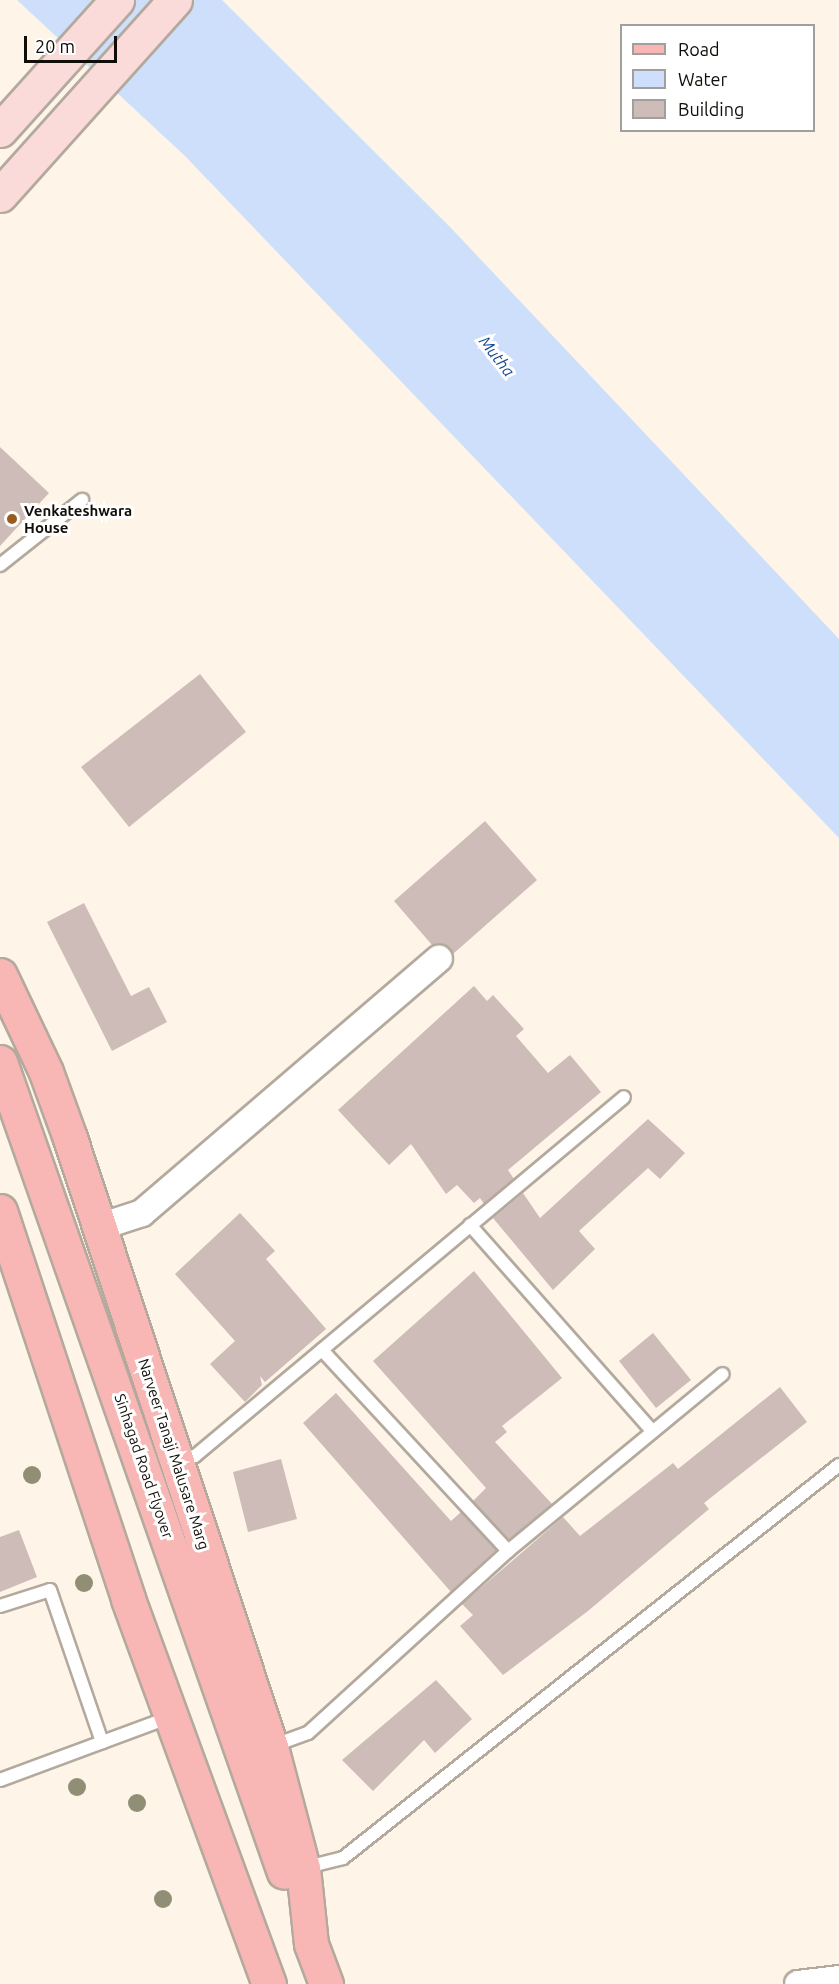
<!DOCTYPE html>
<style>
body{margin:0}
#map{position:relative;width:839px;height:1984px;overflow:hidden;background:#fef4e7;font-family:Ubuntu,sans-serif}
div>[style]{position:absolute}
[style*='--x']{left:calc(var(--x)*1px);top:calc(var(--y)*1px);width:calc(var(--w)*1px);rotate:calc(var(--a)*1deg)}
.water>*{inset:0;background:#cddffb}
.building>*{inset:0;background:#cebcb8}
.roads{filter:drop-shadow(2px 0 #b3a99d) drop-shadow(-2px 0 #b3a99d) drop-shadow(0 2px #b3a99d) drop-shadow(0 -2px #b3a99d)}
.service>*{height:12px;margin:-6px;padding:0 6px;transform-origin:6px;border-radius:6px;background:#fff}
.minor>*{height:26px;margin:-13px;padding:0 13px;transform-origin:13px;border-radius:13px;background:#fff}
.secondary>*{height:33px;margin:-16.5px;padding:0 16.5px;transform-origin:16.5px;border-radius:16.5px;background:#fbdada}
.primary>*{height:33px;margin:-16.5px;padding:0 16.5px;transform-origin:16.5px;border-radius:16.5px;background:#f8b6b5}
.trees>*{width:18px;height:18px;margin:-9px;border-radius:50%;background:#908f76}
.dots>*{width:16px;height:16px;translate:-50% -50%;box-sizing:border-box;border:3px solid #fff;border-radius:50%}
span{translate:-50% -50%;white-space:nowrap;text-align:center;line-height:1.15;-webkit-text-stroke:6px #fff;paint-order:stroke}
.poi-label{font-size:15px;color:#110e09;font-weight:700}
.left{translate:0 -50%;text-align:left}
.street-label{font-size:15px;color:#110e09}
.water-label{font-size:16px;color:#104794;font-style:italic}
.legend{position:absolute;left:620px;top:24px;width:195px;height:108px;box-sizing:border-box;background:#fff;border:2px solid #a09f9d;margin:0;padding:8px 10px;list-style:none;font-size:18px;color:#110e09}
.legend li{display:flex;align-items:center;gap:12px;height:30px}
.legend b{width:30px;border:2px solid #a09f9d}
.scale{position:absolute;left:24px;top:36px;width:93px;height:27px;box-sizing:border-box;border:3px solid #110e09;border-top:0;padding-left:8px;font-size:18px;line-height:21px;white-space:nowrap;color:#110e09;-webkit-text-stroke:4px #fff;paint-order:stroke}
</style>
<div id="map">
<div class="water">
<div style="clip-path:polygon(17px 0,222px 0,451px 228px,839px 639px,839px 838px,184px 155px)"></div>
</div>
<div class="building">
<div style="clip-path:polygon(0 447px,49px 493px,0 546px)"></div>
<div style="clip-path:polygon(200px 674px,246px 732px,129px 827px,81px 767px)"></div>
<div style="clip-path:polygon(485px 821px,537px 880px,453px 954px,444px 944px,432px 945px,394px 901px)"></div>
<div style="clip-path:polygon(84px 903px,131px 996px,149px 987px,167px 1022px,112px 1051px,47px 922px)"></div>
<div style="clip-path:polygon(474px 986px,487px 1001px,493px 995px,524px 1029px,516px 1036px,548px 1073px,570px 1055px,601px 1092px,508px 1170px,514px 1179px,484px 1204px,480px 1198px,474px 1203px,457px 1185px,446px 1194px,411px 1144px,389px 1165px,338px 1110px)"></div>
<div style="clip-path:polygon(648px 1119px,685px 1153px,660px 1179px,648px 1168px,579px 1231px,595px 1249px,553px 1290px,493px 1218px,523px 1193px,540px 1218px)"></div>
<div style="clip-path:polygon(240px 1213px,275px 1251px,266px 1259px,326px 1329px,265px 1382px,260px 1376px,262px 1385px,245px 1402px,210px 1364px,235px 1341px,175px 1274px)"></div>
<div style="clip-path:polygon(474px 1271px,562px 1378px,502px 1426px,507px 1432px,495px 1442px,552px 1504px,509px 1540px,473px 1501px,486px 1488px,373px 1361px)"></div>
<div style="clip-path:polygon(653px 1333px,691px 1380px,656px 1408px,619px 1361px)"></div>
<div style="clip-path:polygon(780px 1387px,807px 1422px,704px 1503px,709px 1509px,588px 1611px,503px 1675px,460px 1626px,473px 1615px,462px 1604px,563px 1517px,580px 1536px,673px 1463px,678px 1469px)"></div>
<div style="clip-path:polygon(336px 1393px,451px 1521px,461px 1512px,496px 1550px,451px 1592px,303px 1423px)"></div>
<div style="clip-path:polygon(281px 1459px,297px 1519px,248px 1532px,233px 1472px)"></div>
<div style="clip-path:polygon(19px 1530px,37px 1577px,0 1592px,0 1537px)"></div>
<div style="clip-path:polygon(436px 1680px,472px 1719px,435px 1753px,424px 1740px,373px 1791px,342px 1760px)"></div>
</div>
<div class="roads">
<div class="service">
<div style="--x:0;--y:565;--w:105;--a:-38.4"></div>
<div style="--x:470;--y:1225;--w:275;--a:48.5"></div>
<div style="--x:322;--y:1350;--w:274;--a:47.2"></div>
<div style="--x:177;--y:1459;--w:18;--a:-9"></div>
<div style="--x:195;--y:1456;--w:559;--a:-39.92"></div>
<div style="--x:0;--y:1606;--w:52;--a:-17.7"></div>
<div style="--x:50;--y:1590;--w:161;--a:71.1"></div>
<div style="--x:272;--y:1746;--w:38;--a:-20"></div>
<div style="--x:308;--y:1733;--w:270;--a:-42.3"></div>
<div style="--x:508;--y:1551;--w:278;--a:-39.5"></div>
<div style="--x:0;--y:1780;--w:181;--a:-20.3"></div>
<div style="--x:303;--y:1868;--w:41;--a:-14"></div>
<div style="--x:343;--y:1858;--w:633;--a:-38.39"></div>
</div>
<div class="minor">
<div style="--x:99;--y:1227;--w:45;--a:-18"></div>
<div style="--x:142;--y:1213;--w:391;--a:-40.6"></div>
<div style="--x:798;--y:1984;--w:41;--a:-7"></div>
</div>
<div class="secondary">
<div style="--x:0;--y:130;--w:175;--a:-48"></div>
<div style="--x:0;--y:195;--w:262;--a:-48.1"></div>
</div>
<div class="primary">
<div style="--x:0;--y:975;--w:107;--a:64.6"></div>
<div style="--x:46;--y:1072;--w:70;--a:70"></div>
<div style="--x:70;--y:1138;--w:641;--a:71.73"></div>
<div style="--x:271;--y:1747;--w:125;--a:75.2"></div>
<div style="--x:303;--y:1868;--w:76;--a:84"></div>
<div style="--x:311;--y:1944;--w:43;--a:69.4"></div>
<div style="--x:0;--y:1062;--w:858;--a:70.68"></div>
<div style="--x:0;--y:1211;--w:409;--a:71.7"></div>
<div style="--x:128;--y:1599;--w:410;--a:69.9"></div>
</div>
</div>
<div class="trees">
<div style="left:32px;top:1475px"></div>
<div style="left:84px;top:1583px"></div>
<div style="left:77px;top:1787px"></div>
<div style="left:137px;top:1803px"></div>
<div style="left:163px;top:1899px"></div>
</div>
<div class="dots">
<div style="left:12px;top:519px;background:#985d1c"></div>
</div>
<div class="poi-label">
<span class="left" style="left:24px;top:519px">Venkateshwara<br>House</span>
</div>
<div class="street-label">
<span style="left:174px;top:1454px;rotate:72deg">Narveer Tanaji Malusare Marg</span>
<span style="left:144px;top:1466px;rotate:71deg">Sinhagad Road Flyover</span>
</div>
<div class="water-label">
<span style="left:497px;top:356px;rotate:52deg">Mutha</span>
</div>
<ul class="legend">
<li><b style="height:8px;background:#f8b6b5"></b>Road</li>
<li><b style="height:16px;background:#cddffb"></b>Water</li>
<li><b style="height:16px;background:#cebcb8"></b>Building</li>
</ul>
<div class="scale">20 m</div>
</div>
